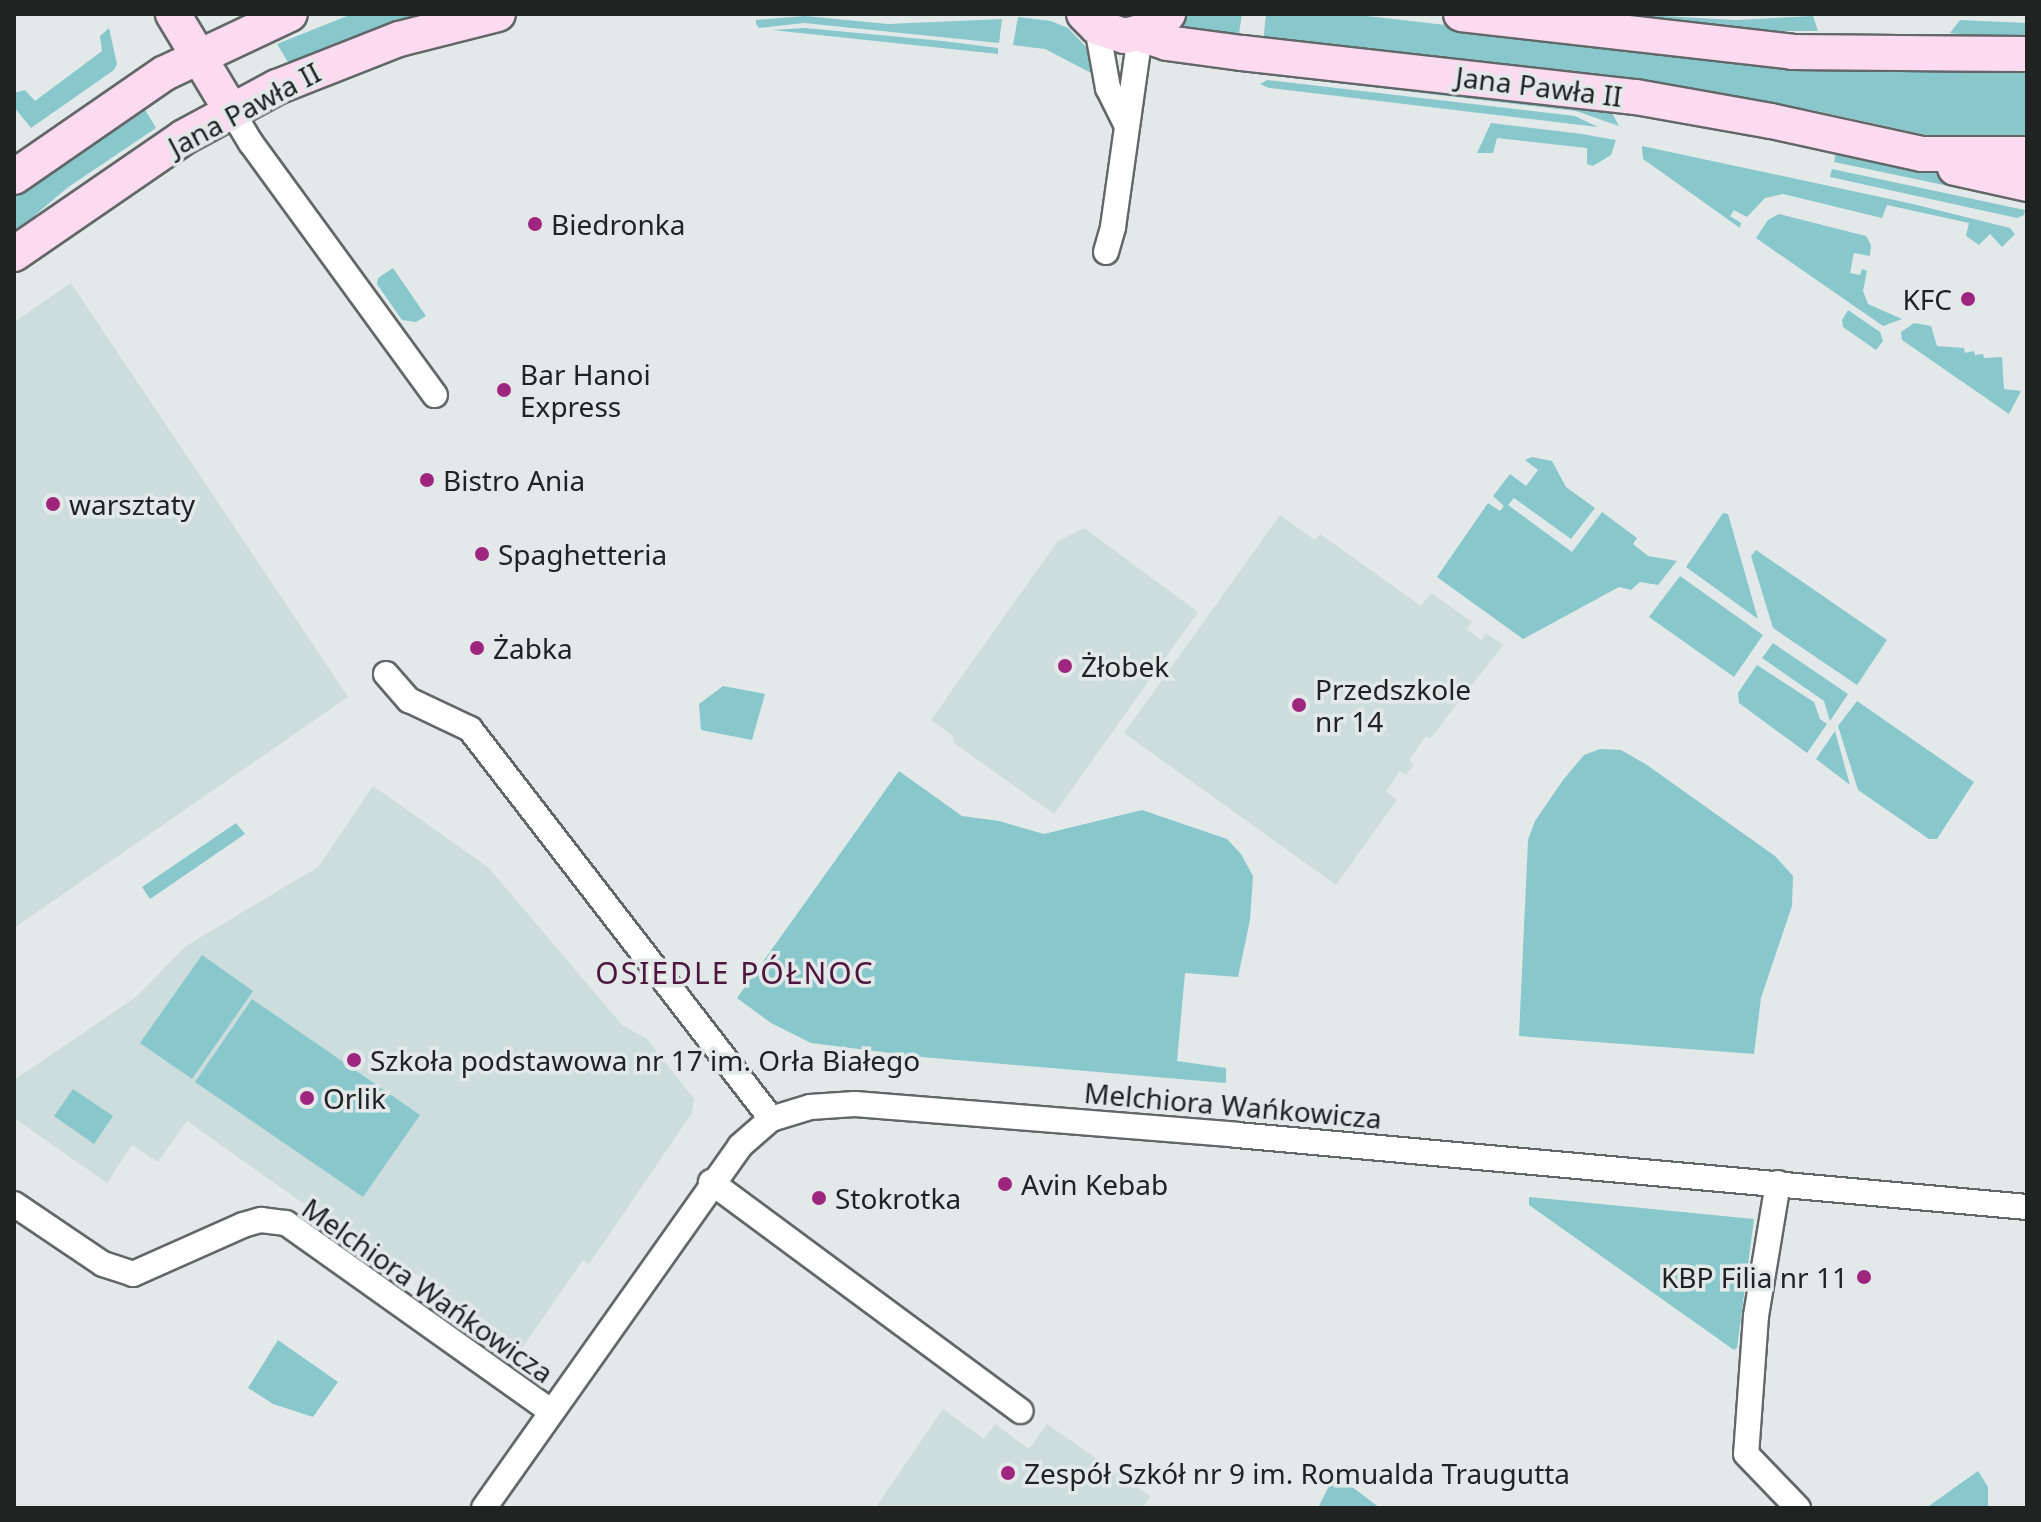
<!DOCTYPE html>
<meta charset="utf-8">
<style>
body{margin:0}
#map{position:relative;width:2041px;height:1522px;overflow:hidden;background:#e3e9e9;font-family:"Noto Sans",sans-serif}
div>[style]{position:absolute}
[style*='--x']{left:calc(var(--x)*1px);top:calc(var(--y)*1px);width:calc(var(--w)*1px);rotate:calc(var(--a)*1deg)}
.built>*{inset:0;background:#cddcdd}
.green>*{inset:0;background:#88c8cc}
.roads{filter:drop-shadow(2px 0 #626767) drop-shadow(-2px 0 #626767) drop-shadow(0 2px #626767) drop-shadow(0 -2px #626767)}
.street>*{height:24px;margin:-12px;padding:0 12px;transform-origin:12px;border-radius:12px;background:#fff}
.secondary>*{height:34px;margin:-17px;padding:0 17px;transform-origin:17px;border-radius:17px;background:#fcdaf0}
.dots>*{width:22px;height:22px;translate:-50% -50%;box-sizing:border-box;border:4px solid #e3e9e9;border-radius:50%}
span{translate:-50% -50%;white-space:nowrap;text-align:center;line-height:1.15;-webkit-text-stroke:7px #e3e9e9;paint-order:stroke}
.street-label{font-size:28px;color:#212323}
.poi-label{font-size:28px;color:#212323}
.left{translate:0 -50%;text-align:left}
.right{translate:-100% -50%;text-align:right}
.neighbourhood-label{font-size:30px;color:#4e153e;letter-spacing:2px}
.frame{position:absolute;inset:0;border:16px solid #212323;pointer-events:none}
</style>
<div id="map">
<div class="built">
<div style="clip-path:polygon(71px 283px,348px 697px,14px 928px,14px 322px)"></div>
<div style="clip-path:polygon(1280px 515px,1315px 540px,1320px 534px,1421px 606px,1431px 593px,1472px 622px,1467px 630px,1481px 640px,1486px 633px,1503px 645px,1430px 739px,1426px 736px,1409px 760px,1414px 764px,1406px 775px,1400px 771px,1386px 791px,1397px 800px,1336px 885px,1124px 733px)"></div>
<div style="clip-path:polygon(1084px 528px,1198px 612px,1054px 814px,954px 743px,952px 735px,931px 720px,1057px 542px)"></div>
<div style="clip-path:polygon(373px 786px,488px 867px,622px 1025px,647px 1039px,694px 1099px,692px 1113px,589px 1264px,583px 1260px,522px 1348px,395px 1260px,379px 1257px,187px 1121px,158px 1162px,132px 1145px,107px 1183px,14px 1118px,14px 1080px,136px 997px,186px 946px,318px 867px)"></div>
<div style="clip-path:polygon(943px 1409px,984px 1439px,995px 1424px,1029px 1449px,1047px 1424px,1150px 1496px,1143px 1508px,875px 1508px)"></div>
</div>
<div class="green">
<div style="clip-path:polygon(352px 14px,442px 14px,291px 67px,277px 44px)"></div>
<div style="clip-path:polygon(1182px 14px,1242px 14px,1238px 40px,1173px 28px)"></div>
<div style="clip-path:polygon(1266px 14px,1350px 14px,1731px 58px,2027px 67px,2027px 142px,1945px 139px,1812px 110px,1719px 96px,1263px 43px)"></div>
<div style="clip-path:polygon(1626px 14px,1736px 20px,1813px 16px,1818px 31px,1736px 31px,1648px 24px)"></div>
<div style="clip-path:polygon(805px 16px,888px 24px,1002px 19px,999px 43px,804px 23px,759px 28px,756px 24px,756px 20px)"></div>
<div style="clip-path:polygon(1018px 17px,1051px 21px,1068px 28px,1088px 49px,1097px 76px,1045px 49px,1013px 45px)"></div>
<div style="clip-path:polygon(1960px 20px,2027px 23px,2027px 43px,1950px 33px)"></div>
<div style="clip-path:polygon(109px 28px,117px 64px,114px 70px,31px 128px,14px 107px,14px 93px,25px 90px,35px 101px,102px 51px,100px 36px)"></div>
<div style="clip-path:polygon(805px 28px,943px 41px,998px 48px,998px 54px,772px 30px)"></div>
<div style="clip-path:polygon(1261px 68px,1610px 109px,1619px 126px,1576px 111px,1268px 75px,1261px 74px)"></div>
<div style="clip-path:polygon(1267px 80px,1575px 116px,1598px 127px,1269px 88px,1260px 84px)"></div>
<div style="clip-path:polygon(141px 103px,156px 128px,67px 188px,14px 233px,14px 192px)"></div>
<div style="clip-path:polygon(1491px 123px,1582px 134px,1616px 140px,1611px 155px,1593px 166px,1587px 164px,1587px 148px,1497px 138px,1493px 153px,1477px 153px)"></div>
<div style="clip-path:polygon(1642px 146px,1913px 204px,2010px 228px,2015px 234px,2002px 247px,1990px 234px,1979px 245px,1966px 236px,1969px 223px,1887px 205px,1882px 218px,1783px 194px,1765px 198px,1747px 217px,1734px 210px,1730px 216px,1741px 223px,1740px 228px,1643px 159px)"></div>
<div style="clip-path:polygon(1836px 152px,2027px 192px,2025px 202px,1834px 162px)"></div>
<div style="clip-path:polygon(1832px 169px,2025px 210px,2024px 215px,2017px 218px,1830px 177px)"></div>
<div style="clip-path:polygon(1779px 214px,1866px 236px,1871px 245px,1870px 256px,1854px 253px,1850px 273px,1860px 275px,1862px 269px,1867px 271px,1863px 291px,1868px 304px,1902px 319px,1883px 326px,1756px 238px,1768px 220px)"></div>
<div style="clip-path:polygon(393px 268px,426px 316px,416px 322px,402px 320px,377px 284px,378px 278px)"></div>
<div style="clip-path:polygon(1848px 310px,1880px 332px,1883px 341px,1876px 350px,1843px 327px,1842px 320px)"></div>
<div style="clip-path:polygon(1914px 323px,1931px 326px,1937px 346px,1964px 348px,1965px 353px,1974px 351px,1975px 355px,1983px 354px,1984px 358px,2002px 357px,2004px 389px,2021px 391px,2009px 414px,1902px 340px,1901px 332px)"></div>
<div style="clip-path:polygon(1532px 457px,1552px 461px,1566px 487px,1595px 508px,1571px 539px,1514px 498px,1508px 505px,1572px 552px,1602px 512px,1637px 538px,1633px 544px,1648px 556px,1677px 561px,1658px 585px,1640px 582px,1631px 590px,1619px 587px,1523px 639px,1437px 577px,1488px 503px,1500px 511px,1504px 506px,1493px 496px,1510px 474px,1526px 486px,1538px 470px,1525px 460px)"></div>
<div style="clip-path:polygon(1723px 513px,1728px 514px,1758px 619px,1686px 567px)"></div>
<div style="clip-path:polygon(1756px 550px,1887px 640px,1857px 685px,1773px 628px,1751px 556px)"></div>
<div style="clip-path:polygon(1680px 576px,1763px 635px,1734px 677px,1649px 617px)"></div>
<div style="clip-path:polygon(1773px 643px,1848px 694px,1830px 721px,1824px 701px,1762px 658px)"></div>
<div style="clip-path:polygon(1757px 665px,1814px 702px,1820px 719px,1827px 724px,1807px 753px,1739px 703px,1738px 693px)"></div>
<div style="clip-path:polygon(723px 686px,765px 694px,752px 740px,701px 730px,699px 704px)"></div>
<div style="clip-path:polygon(1857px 701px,1974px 782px,1937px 839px,1929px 839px,1858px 790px,1838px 726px)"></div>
<div style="clip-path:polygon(1835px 731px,1850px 785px,1816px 759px)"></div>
<div style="clip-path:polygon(1600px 749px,1621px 750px,1647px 765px,1775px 856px,1793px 876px,1792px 906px,1761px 998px,1754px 1054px,1519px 1036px,1528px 840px,1535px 821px,1563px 780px,1584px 755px)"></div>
<div style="clip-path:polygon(899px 771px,962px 816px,999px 821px,1044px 834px,1142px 810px,1227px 839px,1241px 854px,1253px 876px,1250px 920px,1238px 977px,1185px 973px,1177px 1061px,1226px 1068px,1226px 1083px,922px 1057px,811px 1043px,771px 1023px,737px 998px)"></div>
<div style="clip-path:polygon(236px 823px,245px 834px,150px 899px,142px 887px)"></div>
<div style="clip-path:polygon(202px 955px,253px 991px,192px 1079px,140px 1043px)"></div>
<div style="clip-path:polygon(252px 999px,420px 1115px,363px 1197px,195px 1082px)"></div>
<div style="clip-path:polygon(73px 1089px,113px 1116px,94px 1144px,54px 1116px)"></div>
<div style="clip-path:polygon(1529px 1197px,1754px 1219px,1737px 1348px,1734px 1350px,1529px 1205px)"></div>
<div style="clip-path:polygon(278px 1340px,338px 1382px,313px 1417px,273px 1404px,248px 1388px)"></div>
<div style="clip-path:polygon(1978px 1471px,1988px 1487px,1988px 1508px,1926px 1508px)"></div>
<div style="clip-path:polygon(1335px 1474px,1380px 1508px,1318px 1508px)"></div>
</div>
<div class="roads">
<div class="street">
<div style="--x:1097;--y:27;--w:62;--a:79.8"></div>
<div style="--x:1108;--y:88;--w:40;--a:63.4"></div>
<div style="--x:231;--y:110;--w:39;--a:59"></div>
<div style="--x:251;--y:143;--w:312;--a:53.9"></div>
<div style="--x:1106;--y:252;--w:26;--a:-74"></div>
<div style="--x:1113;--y:227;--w:195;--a:-82"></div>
<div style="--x:386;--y:674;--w:35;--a:49"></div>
<div style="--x:409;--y:700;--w:68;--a:25.4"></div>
<div style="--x:470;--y:729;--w:493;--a:52.3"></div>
<div style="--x:711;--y:1182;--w:385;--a:36.5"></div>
<div style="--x:1778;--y:1183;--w:135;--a:99.4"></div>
<div style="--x:1756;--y:1316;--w:138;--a:94.1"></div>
<div style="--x:1746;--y:1454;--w:75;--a:46.1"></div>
<div style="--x:14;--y:1204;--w:107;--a:34"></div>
<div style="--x:103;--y:1264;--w:32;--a:18"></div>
<div style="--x:133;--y:1274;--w:120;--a:-24"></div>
<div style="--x:243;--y:1225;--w:19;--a:-16"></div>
<div style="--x:261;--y:1220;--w:25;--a:7"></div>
<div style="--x:286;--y:1223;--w:325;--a:35.4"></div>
<div style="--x:484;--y:1508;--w:443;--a:-54.7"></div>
<div style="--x:740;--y:1146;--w:41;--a:-41.1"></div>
<div style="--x:771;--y:1119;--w:41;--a:-17.1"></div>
<div style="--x:810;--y:1107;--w:45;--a:-3.8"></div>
<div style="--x:855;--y:1104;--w:383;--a:4.6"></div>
<div style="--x:1237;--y:1135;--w:793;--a:5.21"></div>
</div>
<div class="secondary">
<div style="--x:173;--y:14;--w:112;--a:58.9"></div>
<div style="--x:1084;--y:14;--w:18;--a:45"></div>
<div style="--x:1097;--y:27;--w:29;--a:18"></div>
<div style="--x:1125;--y:36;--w:30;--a:-15"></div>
<div style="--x:1154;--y:28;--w:20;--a:-45"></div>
<div style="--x:1461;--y:14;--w:333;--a:6.5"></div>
<div style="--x:1792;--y:52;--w:235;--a:0.5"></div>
<div style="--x:1140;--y:34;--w:28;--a:18"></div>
<div style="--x:1167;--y:43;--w:76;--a:7.6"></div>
<div style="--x:1242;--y:53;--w:396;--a:6.4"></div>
<div style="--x:1636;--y:97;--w:137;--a:10.1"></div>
<div style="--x:1771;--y:121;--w:155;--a:12.3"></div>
<div style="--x:1922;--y:154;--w:105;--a:0"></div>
<div style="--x:1955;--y:168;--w:74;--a:12.5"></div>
<div style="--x:14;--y:177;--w:183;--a:-34.6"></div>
<div style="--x:165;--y:73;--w:138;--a:-25.3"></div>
<div style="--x:14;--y:254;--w:206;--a:-34.5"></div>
<div style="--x:184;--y:137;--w:106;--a:-28.3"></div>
<div style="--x:277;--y:87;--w:131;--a:-21.5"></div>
<div style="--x:399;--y:39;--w:102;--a:-14.2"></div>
</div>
</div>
<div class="dots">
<div style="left:535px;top:224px;background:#9f267e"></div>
<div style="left:1968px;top:299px;background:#9f267e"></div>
<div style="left:504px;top:390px;background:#9f267e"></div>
<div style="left:427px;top:480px;background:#9f267e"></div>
<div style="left:53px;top:504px;background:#9f267e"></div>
<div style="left:482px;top:554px;background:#9f267e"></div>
<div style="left:477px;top:648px;background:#9f267e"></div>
<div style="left:1065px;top:666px;background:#9f267e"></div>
<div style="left:1299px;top:705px;background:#9f267e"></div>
<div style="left:354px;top:1060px;background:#9f267e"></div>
<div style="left:307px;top:1098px;background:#9f267e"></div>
<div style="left:1005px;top:1184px;background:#9f267e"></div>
<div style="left:819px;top:1198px;background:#9f267e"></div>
<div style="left:1864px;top:1277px;background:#9f267e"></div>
<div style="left:1008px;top:1473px;background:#9f267e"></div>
</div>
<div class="street-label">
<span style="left:1539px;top:86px;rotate:7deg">Jana Pawła II</span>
<span style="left:244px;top:109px;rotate:-28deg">Jana Pawła II</span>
<span style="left:1233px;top:1105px;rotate:5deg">Melchiora Wańkowicza</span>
<span style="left:428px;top:1290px;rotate:35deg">Melchiora Wańkowicza</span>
</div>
<div class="poi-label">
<span class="left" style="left:551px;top:224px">Biedronka</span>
<span class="right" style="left:1952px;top:299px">KFC</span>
<span class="left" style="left:520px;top:390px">Bar Hanoi<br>Express</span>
<span class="left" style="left:443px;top:480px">Bistro Ania</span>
<span class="left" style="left:69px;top:504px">warsztaty</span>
<span class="left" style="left:498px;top:554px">Spaghetteria</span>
<span class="left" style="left:493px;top:648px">Żabka</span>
<span class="left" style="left:1081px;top:666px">Żłobek</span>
<span class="left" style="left:1315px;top:705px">Przedszkole<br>nr 14</span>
<span class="left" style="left:370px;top:1060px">Szkoła podstawowa nr 17 im. Orła Białego</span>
<span class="left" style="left:323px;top:1098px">Orlik</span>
<span class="left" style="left:1021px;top:1184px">Avin Kebab</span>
<span class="left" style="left:835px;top:1198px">Stokrotka</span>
<span class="right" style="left:1848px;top:1277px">KBP Filia nr 11</span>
<span class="left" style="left:1024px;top:1473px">Zespół Szkół nr 9 im. Romualda Traugutta</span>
</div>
<div class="neighbourhood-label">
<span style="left:735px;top:973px">OSIEDLE PÓŁNOC</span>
</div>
<div class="frame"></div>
</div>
